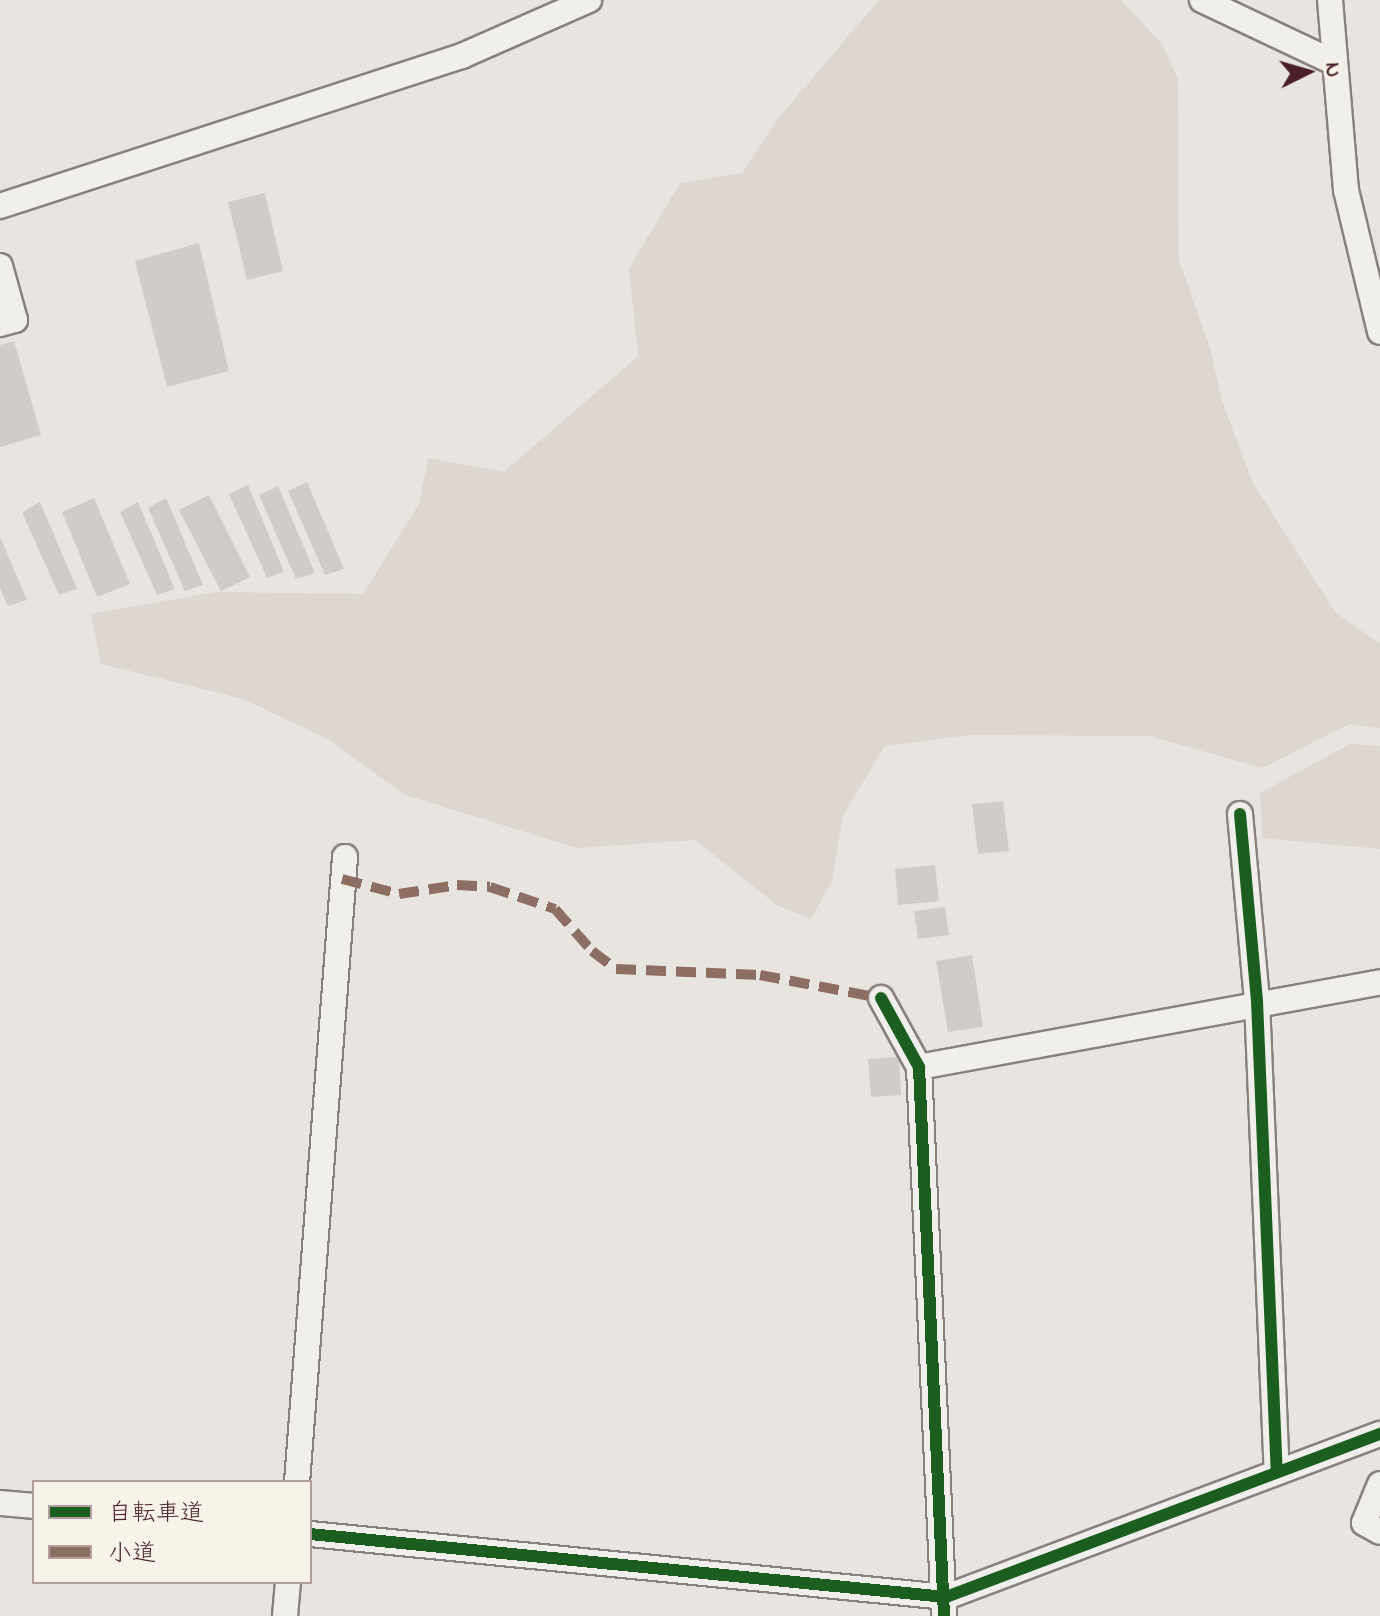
<!DOCTYPE html>
<meta charset="utf-8">
<style>
body{margin:0}
#map{position:relative;width:1380px;height:1616px;overflow:hidden;background:#e8e5e0;font-family:"Indie Flower","Klee One",sans-serif}
div>[style]{position:absolute}
[style*='--x']{left:calc(var(--x)*1px);top:calc(var(--y)*1px);width:calc(var(--w)*1px);rotate:calc(var(--a)*1deg)}
.green>*{inset:0;background:#ded6d0}
.building>*{inset:0;background:#d1ccc9}
.roads{filter:drop-shadow(2px 0 #898080) drop-shadow(-2px 0 #898080) drop-shadow(0 2px #898080) drop-shadow(0 -2px #898080)}
.minor>*{height:24px;margin:-12px;padding:0 12px;transform-origin:12px;border-radius:12px;background:#f0efeb}
.quiet>*{height:10px;margin-top:-5px;transform-origin:0;background:repeating-linear-gradient(90deg,#8d6e63 0 20px,transparent 0 30px)}
.cycleway>*{height:12px;margin:-6px;padding:0 6px;transform-origin:6px;border-radius:6px;background:#1b5e20}
span{translate:-50% -50%;white-space:nowrap;text-align:center;line-height:1.15;-webkit-text-stroke:8px #f7f3e8;paint-order:stroke}
.legend{position:absolute;left:32px;top:1480px;width:280px;height:104px;box-sizing:border-box;background:#f7f3e8;border:2px solid #b29e9c;margin:0;padding:10px 14px;list-style:none;font-size:24px;color:#4a1f2b}
.legend li{display:flex;align-items:center;gap:16px;height:40px}
.legend b{width:40px;border:2px solid #b29e9c}
.north{position:absolute;left:1268px;top:32px;width:80px;height:80px;-webkit-text-stroke:6px #f7f3e8;paint-order:stroke;rotate:85deg;font-size:22px;font-weight:700;line-height:32px;text-align:center;color:#4a1f2b}
.north::after{content:'';display:block;margin:auto;width:28px;height:36px;background:#4a1f2b;clip-path:polygon(50% 0,100% 100%,50% 72%,0 100%)}
</style>
<div id="map">
<div class="green">
<div style="clip-path:polygon(879px 0,1121px 0,1163px 45px,1178px 80px,1179px 260px,1211px 351px,1222px 401px,1253px 483px,1335px 612px,1380px 644px,1380px 728px,1349px 724px,1262px 768px,1148px 736px,971px 735px,885px 746px,843px 815px,832px 881px,811px 919px,778px 906px,695px 840px,577px 848px,405px 795px,329px 740px,243px 699px,101px 664px,91px 614px,216px 592px,363px 594px,419px 504px,428px 458px,504px 472px,638px 356px,629px 268px,680px 183px,742px 173px,781px 115px)"></div>
<div style="clip-path:polygon(1350px 744px,1380px 746px,1380px 849px,1262px 838px,1260px 793px)"></div>
</div>
<div class="building">
<div style="clip-path:polygon(265px 193px,283px 271px,247px 280px,228px 202px)"></div>
<div style="clip-path:polygon(199px 243px,229px 371px,167px 387px,135px 261px)"></div>
<div style="clip-path:polygon(14px 341px,41px 435px,0 447px,0 345px)"></div>
<div style="clip-path:polygon(307px 482px,344px 569px,325px 575px,288px 491px)"></div>
<div style="clip-path:polygon(248px 485px,284px 572px,267px 578px,229px 494px)"></div>
<div style="clip-path:polygon(278px 486px,315px 573px,296px 579px,259px 495px)"></div>
<div style="clip-path:polygon(209px 495px,250px 577px,221px 591px,179px 510px)"></div>
<div style="clip-path:polygon(94px 498px,130px 584px,97px 597px,62px 512px)"></div>
<div style="clip-path:polygon(166px 498px,203px 585px,185px 591px,148px 508px)"></div>
<div style="clip-path:polygon(40px 502px,77px 589px,59px 595px,22px 512px)"></div>
<div style="clip-path:polygon(138px 502px,175px 589px,157px 595px,120px 512px)"></div>
<div style="clip-path:polygon(0 537px,27px 600px,8px 606px,0 588px)"></div>
<div style="clip-path:polygon(1003px 801px,1009px 851px,978px 854px,972px 804px)"></div>
<div style="clip-path:polygon(935px 865px,939px 901px,898px 905px,895px 869px)"></div>
<div style="clip-path:polygon(945px 907px,949px 935px,918px 939px,914px 911px)"></div>
<div style="clip-path:polygon(972px 955px,983px 1027px,948px 1032px,936px 961px)"></div>
<div style="clip-path:polygon(899px 1057px,901px 1095px,871px 1097px,868px 1059px)"></div>
</div>
<div class="roads">
<div class="minor">
<div style="--x:1202;--y:0;--w:145;--a:25.3"></div>
<div style="--x:1330;--y:0;--w:191;--a:85.2"></div>
<div style="--x:1346;--y:190;--w:146;--a:76.5"></div>
<div style="--x:0;--y:206;--w:486;--a:-18"></div>
<div style="--x:462;--y:56;--w:139;--a:-23.8"></div>
<div style="--x:0;--y:266;--w:56;--a:74.5"></div>
<div style="--x:15;--y:320;--w:16;--a:165"></div>
<div style="--x:1240;--y:814;--w:188;--a:84.8"></div>
<div style="--x:1257;--y:1001;--w:470;--a:87.6"></div>
<div style="--x:881;--y:998;--w:79;--a:61.2"></div>
<div style="--x:919;--y:1067;--w:550;--a:87.39"></div>
<div style="--x:919;--y:1067;--w:469;--a:-10.4"></div>
<div style="--x:297;--y:1482;--w:627;--a:-85.61"></div>
<div style="--x:1380;--y:1484;--w:42;--a:112.3"></div>
<div style="--x:1364;--y:1523;--w:18;--a:29"></div>
<div style="--x:0;--y:1503;--w:34;--a:5"></div>
<div style="--x:310;--y:1534;--w:639;--a:5.66"></div>
<div style="--x:946;--y:1597;--w:464;--a:-20.6"></div>
<div style="--x:285;--y:1616;--w:34;--a:-85"></div>
</div>
</div>
<div class="quiet">
<div style="--x:342;--y:879;--w:59;--a:14.7"></div>
<div style="--x:399;--y:894;--w:59;--a:-8.8"></div>
<div style="--x:457;--y:885;--w:33;--a:3"></div>
<div style="--x:490;--y:887;--w:69;--a:18.7"></div>
<div style="--x:555;--y:909;--w:56;--a:48.6"></div>
<div style="--x:592;--y:951;--w:30;--a:37"></div>
<div style="--x:616;--y:969;--w:144;--a:2.4"></div>
<div style="--x:760;--y:975;--w:123;--a:10.8"></div>
</div>
<div class="cycleway">
<div style="--x:1240;--y:814;--w:188;--a:84.8"></div>
<div style="--x:1257;--y:1001;--w:470;--a:87.6"></div>
<div style="--x:881;--y:998;--w:79;--a:61.2"></div>
<div style="--x:919;--y:1067;--w:550;--a:87.39"></div>
<div style="--x:310;--y:1534;--w:639;--a:5.66"></div>
<div style="--x:946;--y:1597;--w:464;--a:-20.6"></div>
</div>
<ul class="legend">
<li><b style="height:10px;background:#1b5e20"></b>自転車道</li>
<li><b style="height:10px;background:#8d6e63"></b>小道</li>
</ul>
<div class="north">N</div>
</div>
